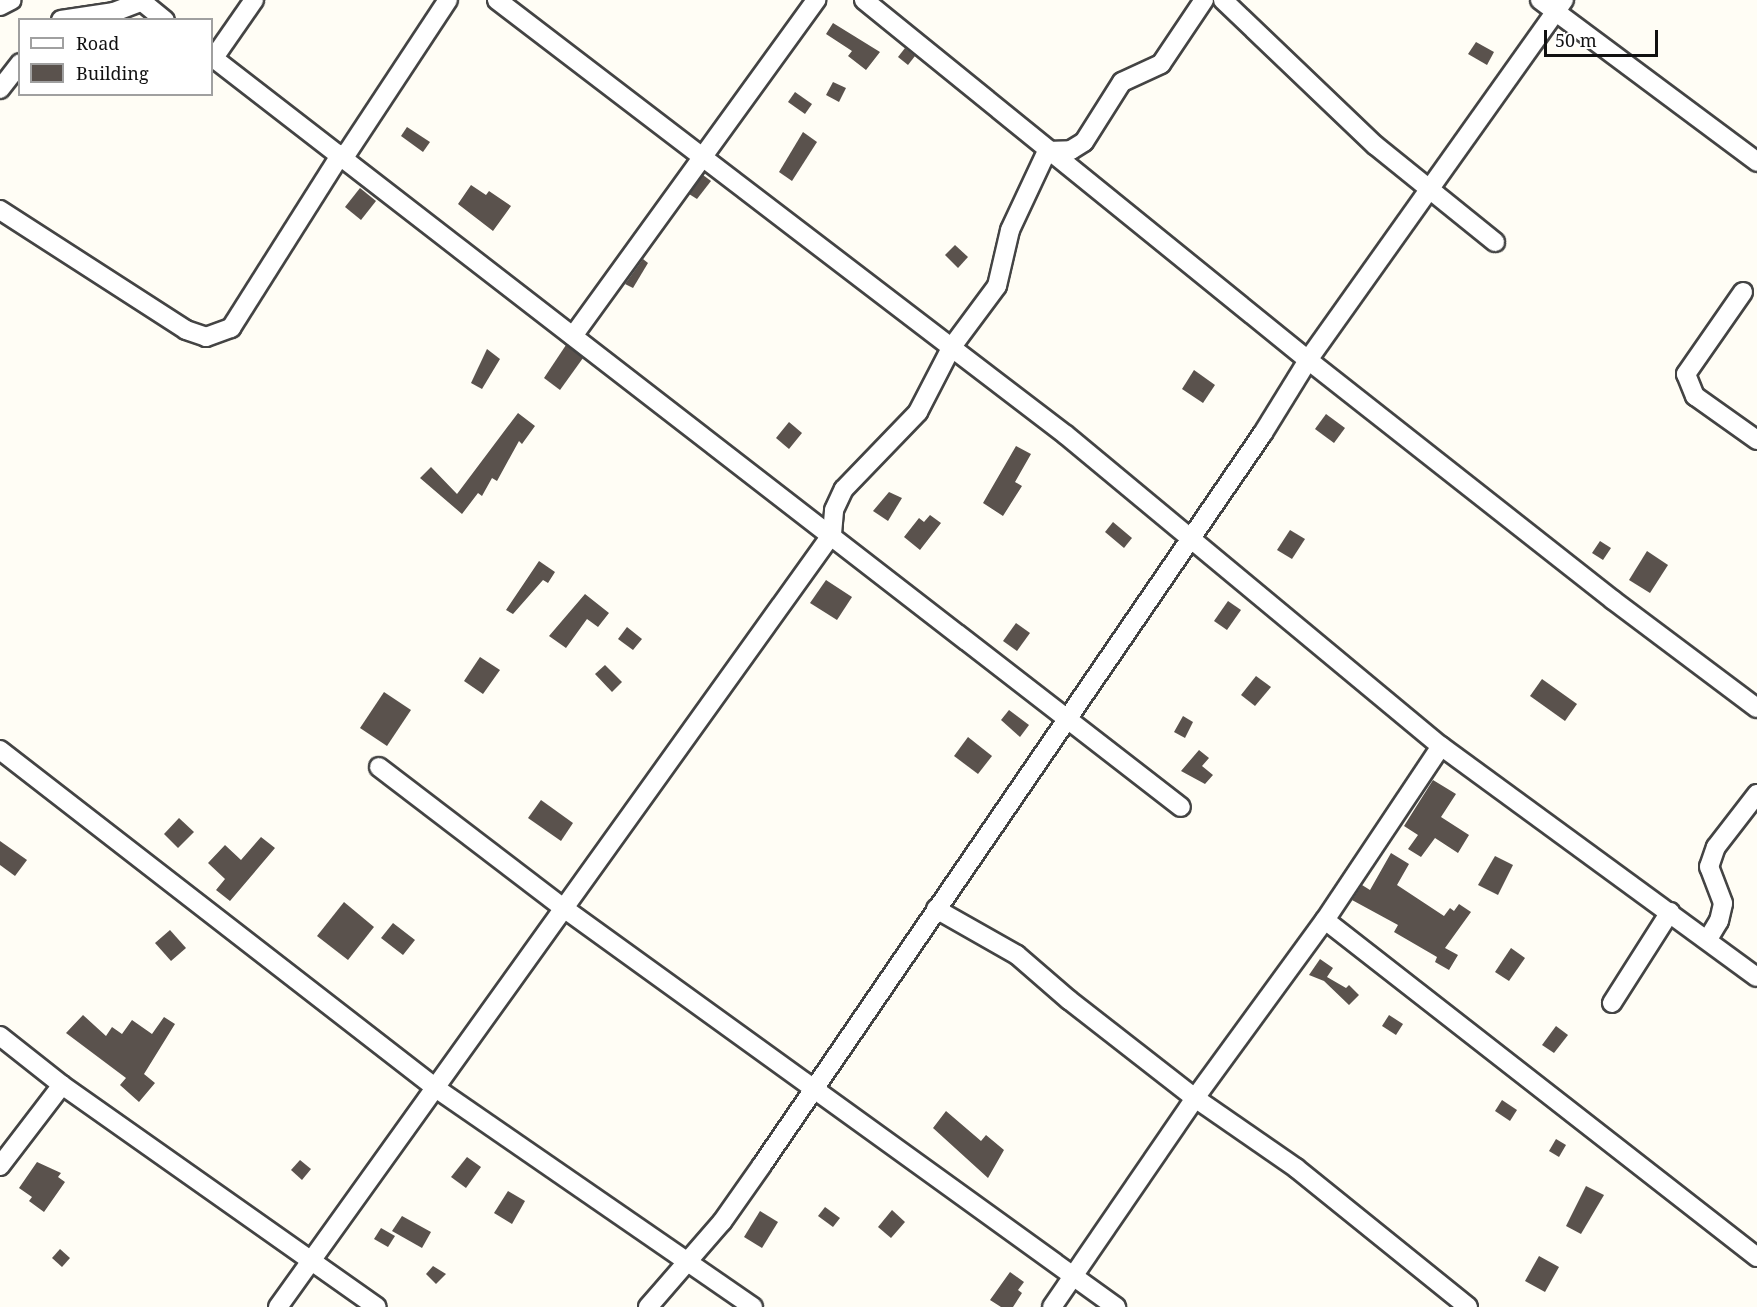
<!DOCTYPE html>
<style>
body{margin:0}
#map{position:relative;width:1757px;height:1307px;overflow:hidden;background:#fffdf5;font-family:"Noto Serif",serif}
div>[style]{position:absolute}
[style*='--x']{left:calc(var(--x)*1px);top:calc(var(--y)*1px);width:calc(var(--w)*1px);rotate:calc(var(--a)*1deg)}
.building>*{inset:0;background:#5a524d}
.roads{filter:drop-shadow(2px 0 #444) drop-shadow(-2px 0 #444) drop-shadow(0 2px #444) drop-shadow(0 -2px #444)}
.minor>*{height:18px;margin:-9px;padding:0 9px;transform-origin:9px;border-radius:9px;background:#fff}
span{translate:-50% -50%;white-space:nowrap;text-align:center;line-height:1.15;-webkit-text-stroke:6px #fff;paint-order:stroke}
.legend{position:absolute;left:18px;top:18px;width:195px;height:78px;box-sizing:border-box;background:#fff;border:2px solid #a0a0a0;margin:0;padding:8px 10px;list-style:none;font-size:18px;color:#111}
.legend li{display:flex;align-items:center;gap:12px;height:30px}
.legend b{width:30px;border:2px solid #a0a0a0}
.scale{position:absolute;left:1544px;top:30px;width:114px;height:27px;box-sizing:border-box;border:3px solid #111;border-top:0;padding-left:8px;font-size:18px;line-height:21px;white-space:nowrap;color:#111;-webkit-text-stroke:4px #fff;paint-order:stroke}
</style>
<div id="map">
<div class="building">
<div style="clip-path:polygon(833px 23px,880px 52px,866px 70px,848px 56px,852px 51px,826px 34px)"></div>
<div style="clip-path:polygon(1476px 42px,1494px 52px,1487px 65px,1468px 54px)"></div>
<div style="clip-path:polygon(905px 48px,915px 56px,908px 65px,898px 57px)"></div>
<div style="clip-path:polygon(833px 82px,846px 88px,839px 102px,826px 95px)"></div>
<div style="clip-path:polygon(795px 92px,812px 104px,805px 114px,788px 102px)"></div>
<div style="clip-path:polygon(407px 127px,430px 142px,423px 152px,401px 136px)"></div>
<div style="clip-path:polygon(803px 132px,817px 142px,792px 181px,779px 172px)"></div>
<div style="clip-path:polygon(703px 175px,711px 181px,697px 199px,689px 194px)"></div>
<div style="clip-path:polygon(471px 185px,486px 195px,489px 191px,511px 206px,493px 231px,458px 204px)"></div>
<div style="clip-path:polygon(360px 188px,376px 201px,361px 220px,345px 207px)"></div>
<div style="clip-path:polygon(955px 245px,968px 257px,958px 268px,945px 255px)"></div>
<div style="clip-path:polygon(643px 259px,648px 263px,633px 288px,625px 284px)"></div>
<div style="clip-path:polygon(566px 345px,583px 358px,560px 390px,544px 378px)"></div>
<div style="clip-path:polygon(487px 349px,500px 359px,482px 389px,471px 383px)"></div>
<div style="clip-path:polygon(1194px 370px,1215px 385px,1203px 403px,1182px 389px)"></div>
<div style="clip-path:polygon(518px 413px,535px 426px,522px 444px,519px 441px,497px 481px,492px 478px,482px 496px,478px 493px,462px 514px,420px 478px,431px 467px,457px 494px)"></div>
<div style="clip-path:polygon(1326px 414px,1345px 428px,1334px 443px,1315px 429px)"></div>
<div style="clip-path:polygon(789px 422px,802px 433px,789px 449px,776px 438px)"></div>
<div style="clip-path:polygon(1016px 446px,1031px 454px,1015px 482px,1022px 486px,1003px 516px,983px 503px)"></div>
<div style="clip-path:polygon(889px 492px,902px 498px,888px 521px,873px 511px)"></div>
<div style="clip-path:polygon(930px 515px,941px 523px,920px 550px,904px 537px,919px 518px,924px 522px)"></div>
<div style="clip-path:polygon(1113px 522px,1132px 538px,1124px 548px,1105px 532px)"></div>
<div style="clip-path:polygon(1290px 530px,1305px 539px,1292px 559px,1277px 550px)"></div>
<div style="clip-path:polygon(1600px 541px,1611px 548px,1603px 560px,1592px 553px)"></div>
<div style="clip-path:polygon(1647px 551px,1668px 565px,1650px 593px,1629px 580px)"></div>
<div style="clip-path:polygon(539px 561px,555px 572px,548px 583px,543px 580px,513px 614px,506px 610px)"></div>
<div style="clip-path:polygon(826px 580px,852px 597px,837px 620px,810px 603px)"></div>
<div style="clip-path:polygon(585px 594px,609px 613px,598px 627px,587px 619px,566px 648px,549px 636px)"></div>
<div style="clip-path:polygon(1228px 601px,1241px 610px,1227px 630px,1214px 621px)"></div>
<div style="clip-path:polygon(1016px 623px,1030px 633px,1017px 651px,1003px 641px)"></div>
<div style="clip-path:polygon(627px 627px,642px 639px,633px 650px,618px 639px)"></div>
<div style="clip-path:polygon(480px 657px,500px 670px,483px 694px,464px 681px)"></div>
<div style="clip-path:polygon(605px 665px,622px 682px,612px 692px,595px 674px)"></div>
<div style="clip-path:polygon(1256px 676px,1271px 687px,1255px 706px,1241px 695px)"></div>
<div style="clip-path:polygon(1542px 679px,1577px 704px,1565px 721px,1530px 696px)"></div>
<div style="clip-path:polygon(384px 692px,411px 710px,387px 746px,360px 728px)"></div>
<div style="clip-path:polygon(1009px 710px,1029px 725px,1020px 737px,1001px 720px)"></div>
<div style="clip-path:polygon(1183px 716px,1193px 722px,1185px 738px,1174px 732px)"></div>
<div style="clip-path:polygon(968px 737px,992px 756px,978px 774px,954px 756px)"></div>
<div style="clip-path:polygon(1199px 750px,1209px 758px,1202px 766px,1213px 775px,1205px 784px,1181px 771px)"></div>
<div style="clip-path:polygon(1433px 780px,1456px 794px,1441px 817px,1469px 835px,1458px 853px,1435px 838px,1421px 857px,1408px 849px,1418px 835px,1404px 826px)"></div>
<div style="clip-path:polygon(541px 800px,573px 823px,561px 841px,528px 818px)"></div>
<div style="clip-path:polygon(179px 818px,194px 832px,178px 848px,164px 834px)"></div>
<div style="clip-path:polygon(261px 837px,275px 848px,230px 901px,216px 890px,225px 879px,208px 863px,225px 845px,241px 860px)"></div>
<div style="clip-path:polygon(0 841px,27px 860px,15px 876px,0 865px)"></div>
<div style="clip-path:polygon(1391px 853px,1409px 864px,1397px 885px,1444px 916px,1450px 908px,1454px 911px,1459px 904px,1471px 912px,1445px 948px,1458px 955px,1449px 970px,1435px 962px,1437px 957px,1394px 932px,1398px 925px,1352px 900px,1362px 885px,1370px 890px)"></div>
<div style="clip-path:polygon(1495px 856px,1513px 865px,1498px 895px,1478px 885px)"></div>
<div style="clip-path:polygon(344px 902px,374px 927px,348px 960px,317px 936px)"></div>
<div style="clip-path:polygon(393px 923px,415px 940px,403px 955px,381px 938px)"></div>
<div style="clip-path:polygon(170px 930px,186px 948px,171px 961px,155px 943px)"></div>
<div style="clip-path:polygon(1511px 948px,1525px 958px,1509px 981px,1495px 972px)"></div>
<div style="clip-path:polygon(1320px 959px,1333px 968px,1327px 977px,1346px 988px,1349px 985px,1359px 995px,1349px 1005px,1324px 981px,1309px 975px)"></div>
<div style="clip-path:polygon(83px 1015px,106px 1036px,112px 1027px,122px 1034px,132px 1020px,152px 1034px,164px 1017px,175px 1024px,144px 1074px,155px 1083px,139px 1102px,120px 1085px,126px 1078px,66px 1033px)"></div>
<div style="clip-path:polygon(1389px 1015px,1403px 1024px,1396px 1035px,1382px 1026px)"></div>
<div style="clip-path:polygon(1556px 1026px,1568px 1035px,1554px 1053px,1542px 1045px)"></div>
<div style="clip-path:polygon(1502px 1100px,1517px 1110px,1510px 1121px,1495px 1111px)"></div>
<div style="clip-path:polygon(946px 1111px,981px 1141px,986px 1135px,1004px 1150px,988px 1178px,933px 1128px)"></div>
<div style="clip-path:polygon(1556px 1139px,1566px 1145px,1559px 1157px,1549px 1151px)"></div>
<div style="clip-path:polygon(467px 1157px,481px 1167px,466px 1188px,451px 1177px)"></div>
<div style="clip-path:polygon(300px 1160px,311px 1169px,302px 1180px,291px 1170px)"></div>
<div style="clip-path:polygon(37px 1162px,61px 1173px,58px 1177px,65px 1182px,44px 1212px,29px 1201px,32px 1197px,19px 1188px)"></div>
<div style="clip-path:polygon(1586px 1186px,1604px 1195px,1581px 1234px,1566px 1226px)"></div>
<div style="clip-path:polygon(508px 1191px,525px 1201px,512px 1224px,494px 1213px)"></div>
<div style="clip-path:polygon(825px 1207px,840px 1218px,833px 1227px,818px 1216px)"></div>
<div style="clip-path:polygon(892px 1210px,905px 1222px,891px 1238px,878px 1227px)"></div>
<div style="clip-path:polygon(760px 1211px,778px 1222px,762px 1248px,744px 1237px)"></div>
<div style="clip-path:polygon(402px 1216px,431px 1232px,422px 1248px,392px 1231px)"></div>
<div style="clip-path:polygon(381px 1228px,395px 1236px,388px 1247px,374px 1239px)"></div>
<div style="clip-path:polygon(60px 1249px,70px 1258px,62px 1267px,52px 1258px)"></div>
<div style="clip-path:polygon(1539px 1256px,1559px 1267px,1545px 1292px,1525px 1281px)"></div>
<div style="clip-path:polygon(433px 1266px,446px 1274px,436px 1284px,426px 1274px)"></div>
<div style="clip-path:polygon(1010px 1272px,1024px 1282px,1018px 1290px,1022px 1293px,1013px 1307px,1001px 1307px,990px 1300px)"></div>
</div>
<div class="roads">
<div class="minor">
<div style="--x:140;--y:0;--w:32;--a:39"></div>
<div style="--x:497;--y:0;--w:716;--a:37.4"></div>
<div style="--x:1066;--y:435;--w:487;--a:39.7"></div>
<div style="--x:1441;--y:746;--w:391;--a:36.2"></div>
<div style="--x:864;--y:0;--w:572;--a:39.04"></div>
<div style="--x:1308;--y:360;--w:388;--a:38.2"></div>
<div style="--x:1613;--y:600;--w:180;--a:36.9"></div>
<div style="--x:1223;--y:0;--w:211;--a:43.7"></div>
<div style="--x:1376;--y:146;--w:153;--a:38.9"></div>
<div style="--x:1540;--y:0;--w:271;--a:36.7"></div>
<div style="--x:0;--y:6;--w:13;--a:-27"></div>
<div style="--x:61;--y:20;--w:54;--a:-8.6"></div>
<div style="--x:114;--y:12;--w:30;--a:-21"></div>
<div style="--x:212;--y:57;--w:1225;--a:37.74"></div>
<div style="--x:213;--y:59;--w:72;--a:-55.2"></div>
<div style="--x:0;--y:89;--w:33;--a:-52"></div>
<div style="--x:345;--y:156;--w:187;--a:-56.6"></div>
<div style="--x:0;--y:210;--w:221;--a:32.8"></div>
<div style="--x:186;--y:330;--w:21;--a:19"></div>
<div style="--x:206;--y:337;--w:27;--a:-20"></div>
<div style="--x:231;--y:328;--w:206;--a:-57.7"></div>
<div style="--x:1743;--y:292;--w:100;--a:124.8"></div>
<div style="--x:1686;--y:374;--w:24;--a:68"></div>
<div style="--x:1695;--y:396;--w:76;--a:35.4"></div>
<div style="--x:573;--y:336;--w:415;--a:-54.1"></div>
<div style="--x:0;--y:750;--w:553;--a:37.8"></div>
<div style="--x:437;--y:1089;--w:384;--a:34.6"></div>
<div style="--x:379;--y:767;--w:234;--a:37.4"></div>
<div style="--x:565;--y:909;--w:680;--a:35.84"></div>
<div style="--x:936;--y:909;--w:93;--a:29.6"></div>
<div style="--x:1017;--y:955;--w:69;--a:40.9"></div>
<div style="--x:1069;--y:1000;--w:160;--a:37.9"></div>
<div style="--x:1195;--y:1098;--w:123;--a:34.7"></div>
<div style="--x:1296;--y:1168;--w:221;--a:38.9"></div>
<div style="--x:1325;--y:920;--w:548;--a:37.96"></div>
<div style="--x:1708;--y:939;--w:21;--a:-59"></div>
<div style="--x:1719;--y:921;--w:18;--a:-77"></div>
<div style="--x:1723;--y:903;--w:39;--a:-111"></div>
<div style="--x:1709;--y:867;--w:21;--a:-71"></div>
<div style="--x:1716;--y:847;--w:67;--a:-52.3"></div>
<div style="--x:1612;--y:1003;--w:108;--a:-57.5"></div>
<div style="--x:0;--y:1036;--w:79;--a:38.3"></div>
<div style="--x:62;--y:1085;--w:385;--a:35.2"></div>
<div style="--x:0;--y:1166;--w:102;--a:-52.6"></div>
<div style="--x:278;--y:1307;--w:951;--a:-54.37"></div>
<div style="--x:832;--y:534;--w:24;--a:-85"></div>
<div style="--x:834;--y:510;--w:23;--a:-65"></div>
<div style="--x:844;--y:489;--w:107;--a:-46.1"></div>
<div style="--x:918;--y:412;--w:72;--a:-62.7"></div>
<div style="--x:951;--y:348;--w:77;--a:-53.4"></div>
<div style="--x:997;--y:286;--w:57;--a:-76.9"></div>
<div style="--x:1010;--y:230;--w:87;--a:-64.9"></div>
<div style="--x:1047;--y:151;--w:24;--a:-2"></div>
<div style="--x:1071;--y:150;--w:15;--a:-32"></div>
<div style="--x:1084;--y:142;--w:71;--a:-57.7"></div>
<div style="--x:1122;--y:82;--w:43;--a:-24.8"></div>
<div style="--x:1161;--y:64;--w:77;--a:-56.1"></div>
<div style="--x:648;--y:1307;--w:113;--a:-49"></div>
<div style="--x:722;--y:1222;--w:70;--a:-54.9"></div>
<div style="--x:762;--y:1165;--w:887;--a:-55.61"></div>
<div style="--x:1263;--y:433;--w:86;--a:-58.3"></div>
<div style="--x:1308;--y:360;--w:442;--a:-54.6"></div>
<div style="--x:1052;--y:1307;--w:253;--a:-55.6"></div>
<div style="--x:1195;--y:1098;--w:220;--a:-53.9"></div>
<div style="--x:1325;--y:920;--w:209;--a:-56.3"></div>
</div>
</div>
<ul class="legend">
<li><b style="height:8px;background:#fff"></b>Road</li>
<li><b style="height:16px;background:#5a524d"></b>Building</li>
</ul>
<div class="scale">50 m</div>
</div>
